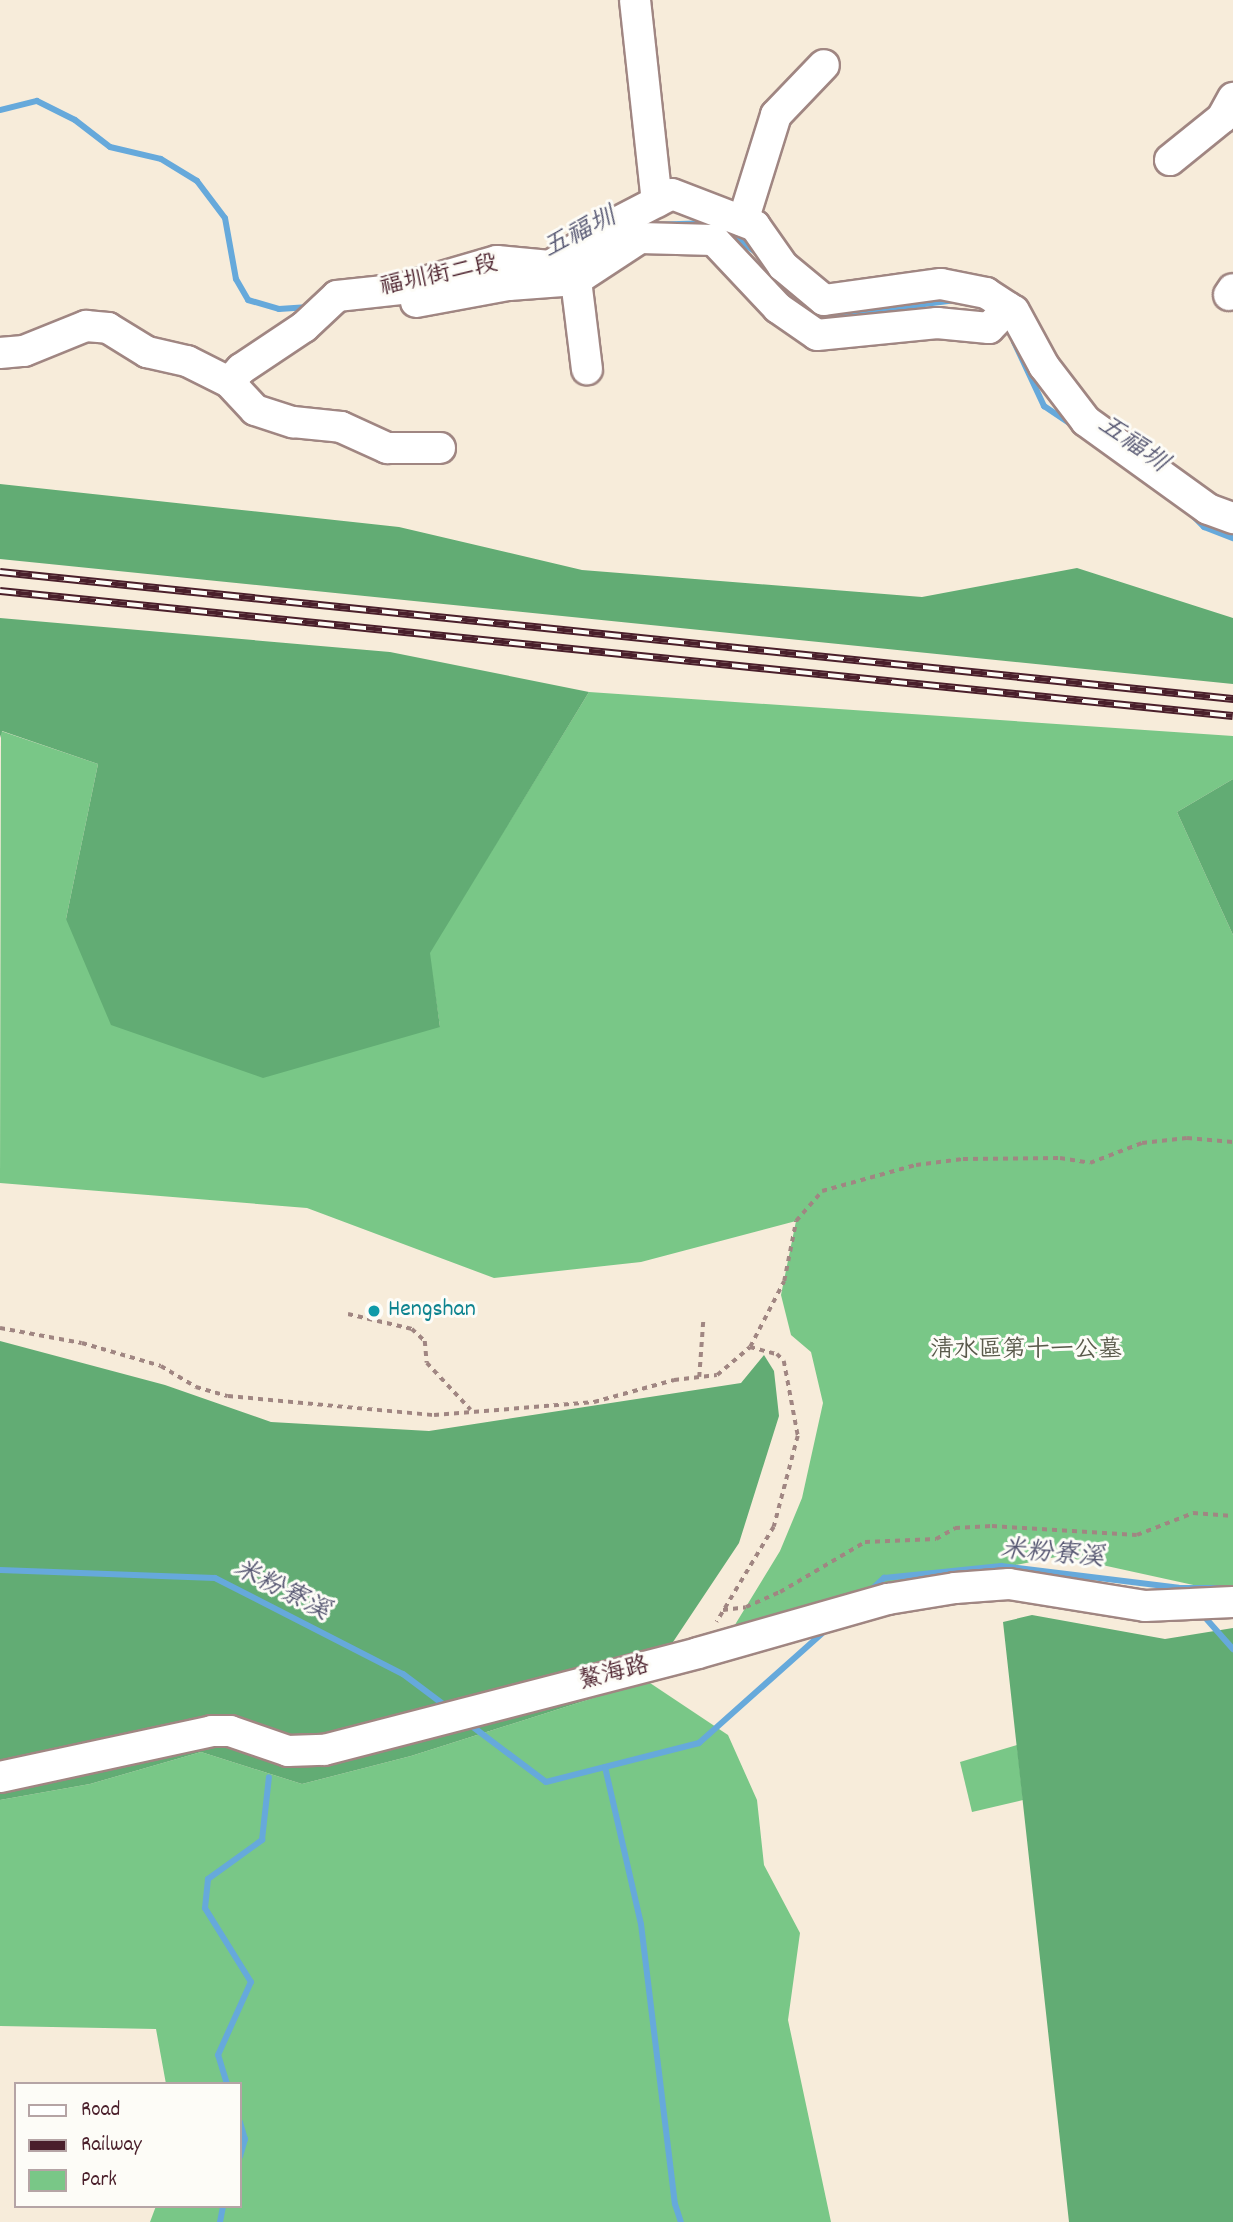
<!DOCTYPE html>
<meta charset="utf-8">
<style>
body{margin:0}
#map{position:relative;width:1233px;height:2222px;overflow:hidden;background:#f7ecda;font-family:Dekko,"LXGW WenKai TC",sans-serif}
div>[style]{position:absolute}
[style*='--x']{left:calc(var(--x)*1px);top:calc(var(--y)*1px);width:calc(var(--w)*1px);rotate:calc(var(--a)*1deg)}
.green>*{inset:0;background:#79c787}
.forest>*{inset:0;background:#62ac74}
.stream>*{height:6px;margin:-3px;padding:0 3px;transform-origin:3px;border-radius:3px;background:#66a9db}
.path>*{height:3.5px;margin-top:-1.75px;transform-origin:0;background:repeating-linear-gradient(90deg,#a08682 0 5px,transparent 0 10px)}
.roads{filter:drop-shadow(2px 0 #a08682) drop-shadow(-2px 0 #a08682) drop-shadow(0 2px #a08682) drop-shadow(0 -2px #a08682)}
.minor>*{height:30px;margin:-15px;padding:0 15px;transform-origin:15px;border-radius:15px;background:#fff}
.rail>*{height:8px;margin-top:-4px;transform-origin:0;background:repeating-linear-gradient(90deg,#fdfcf7 0 16px,#4a1f2b 0 32px);box-sizing:border-box;border-block:2px solid #4a1f2b}
.dots>*{width:19px;height:19px;translate:-50% -50%;box-sizing:border-box;border:4px solid #fdfcf7;border-radius:50%}
span{translate:-50% -50%;white-space:nowrap;text-align:center;line-height:1.15;-webkit-text-stroke:6px #fdfcf7;paint-order:stroke}
.street-label{font-size:24px;color:#4a1f2b}
.culture-label{font-size:24px;color:#0d838f}
.left{translate:0 -50%;text-align:left}
.park-label{font-size:24px;color:#5a5a4b}
.water-label{font-size:26px;color:#555671;font-style:italic}
.legend{position:absolute;left:14px;top:2082px;width:228px;height:126px;box-sizing:border-box;background:#fdfcf7;border:2px solid #b5a4a5;margin:0;padding:9px 12px;list-style:none;font-size:21px;color:#4a1f2b}
.legend li{display:flex;align-items:center;gap:14px;height:35px}
.legend b{width:35px;border:2px solid #b5a4a5}
</style>
<div id="map">
<div class="green">
<div style="clip-path:polygon(589px 692px,1233px 736px,1233px 779px,1177px 812px,1233px 935px,1233px 1588px,1198px 1586px,1061px 1556px,904px 1587px,733px 1628px,780px 1551px,802px 1498px,823px 1403px,811px 1352px,791px 1335px,781px 1295px,796px 1221px,641px 1262px,494px 1278px,307px 1208px,0 1183px,1px 731px,98px 764px,66px 919px,440px 1027px,429px 953px)"></div>
<div style="clip-path:polygon(647px 1681px,728px 1735px,757px 1800px,764px 1865px,800px 1933px,788px 2020px,831px 2222px,150px 2222px,156px 2206px,240px 2206px,240px 2084px,166px 2084px,156px 2029px,0 2026px,0 1800px,90px 1784px,201px 1752px,302px 1784px,411px 1756px)"></div>
<div style="clip-path:polygon(1017px 1745px,1023px 1800px,972px 1812px,960px 1762px)"></div>
</div>
<div class="forest">
<div style="clip-path:polygon(0 484px,399px 527px,582px 570px,922px 597px,1077px 568px,1233px 618px,1233px 684px,0 559px)"></div>
<div style="clip-path:polygon(0 618px,390px 652px,589px 692px,430px 953px,440px 1027px,263px 1078px,111px 1025px,66px 919px,98px 764px,2px 731px,0 738px)"></div>
<div style="clip-path:polygon(1233px 779px,1233px 935px,1177px 812px)"></div>
<div style="clip-path:polygon(0 1341px,165px 1385px,271px 1422px,429px 1431px,741px 1383px,764px 1355px,774px 1371px,779px 1416px,739px 1543px,647px 1681px,411px 1756px,302px 1784px,201px 1752px,90px 1784px,0 1800px)"></div>
<div style="clip-path:polygon(1032px 1615px,1165px 1639px,1233px 1628px,1233px 2222px,1069px 2222px,1003px 1622px)"></div>
</div>
<div class="stream">
<div style="--x:0;--y:110;--w:38;--a:-14"></div>
<div style="--x:37;--y:101;--w:42;--a:26.6"></div>
<div style="--x:75;--y:120;--w:44;--a:37.6"></div>
<div style="--x:110;--y:147;--w:52;--a:13.2"></div>
<div style="--x:161;--y:159;--w:42;--a:31.4"></div>
<div style="--x:197;--y:181;--w:46;--a:52.9"></div>
<div style="--x:225;--y:218;--w:62;--a:79.8"></div>
<div style="--x:236;--y:279;--w:24;--a:60"></div>
<div style="--x:248;--y:300;--w:32;--a:16"></div>
<div style="--x:279;--y:309;--w:30;--a:-4"></div>
<div style="--x:648;--y:225;--w:63;--a:-1.8"></div>
<div style="--x:720;--y:227;--w:45;--a:35.1"></div>
<div style="--x:825;--y:312;--w:12;--a:14"></div>
<div style="--x:837;--y:315;--w:120;--a:-7.2"></div>
<div style="--x:1014;--y:342;--w:71;--a:64.9"></div>
<div style="--x:1044;--y:406;--w:34;--a:34"></div>
<div style="--x:1190;--y:513;--w:20;--a:45"></div>
<div style="--x:1204;--y:527;--w:31;--a:21"></div>
<div style="--x:0;--y:1570;--w:215;--a:2.1"></div>
<div style="--x:215;--y:1578;--w:211;--a:27.1"></div>
<div style="--x:403;--y:1674;--w:50;--a:36.9"></div>
<div style="--x:871;--y:1590;--w:18;--a:-43"></div>
<div style="--x:884;--y:1578;--w:118;--a:-5.9"></div>
<div style="--x:1001;--y:1566;--w:179;--a:7"></div>
<div style="--x:1179;--y:1588;--w:42;--a:0"></div>
<div style="--x:1202;--y:1614;--w:47;--a:48.5"></div>
<div style="--x:473;--y:1727;--w:91;--a:37"></div>
<div style="--x:546;--y:1782;--w:158;--a:-14.3"></div>
<div style="--x:699;--y:1743;--w:171;--a:-41.7"></div>
<div style="--x:605;--y:1767;--w:161;--a:77.1"></div>
<div style="--x:641;--y:1924;--w:282;--a:83.1"></div>
<div style="--x:675;--y:2204;--w:19;--a:72"></div>
<div style="--x:227;--y:2084;--w:30;--a:-107"></div>
<div style="--x:218;--y:2055;--w:80;--a:-65.7"></div>
<div style="--x:251;--y:1982;--w:87;--a:-121.9"></div>
<div style="--x:205;--y:1908;--w:29;--a:-84"></div>
<div style="--x:208;--y:1879;--w:67;--a:-35.8"></div>
<div style="--x:262;--y:1840;--w:63;--a:-83.7"></div>
<div style="--x:240;--y:2122;--w:18;--a:74"></div>
<div style="--x:245;--y:2139;--w:18;--a:106"></div>
<div style="--x:220;--y:2222;--w:16;--a:-79"></div>
</div>
<div class="path">
<div style="--x:348;--y:1314;--w:66;--a:13.2"></div>
<div style="--x:412;--y:1329;--w:18;--a:43"></div>
<div style="--x:425;--y:1341;--w:22;--a:85"></div>
<div style="--x:427;--y:1363;--w:64;--a:46.9"></div>
<div style="--x:0;--y:1328;--w:83;--a:10.4"></div>
<div style="--x:82;--y:1343;--w:82;--a:16.2"></div>
<div style="--x:161;--y:1366;--w:41;--a:31"></div>
<div style="--x:196;--y:1387;--w:33;--a:16"></div>
<div style="--x:228;--y:1396;--w:207;--a:5.3"></div>
<div style="--x:434;--y:1415;--w:161;--a:-4.6"></div>
<div style="--x:594;--y:1402;--w:83;--a:-15.4"></div>
<div style="--x:674;--y:1380;--w:43;--a:-6.6"></div>
<div style="--x:717;--y:1375;--w:43;--a:-40.3"></div>
<div style="--x:750;--y:1347;--w:28;--a:15"></div>
<div style="--x:777;--y:1354;--w:10;--a:45"></div>
<div style="--x:784;--y:1361;--w:76;--a:79.4"></div>
<div style="--x:798;--y:1436;--w:94;--a:104.8"></div>
<div style="--x:774;--y:1527;--w:111;--a:121"></div>
<div style="--x:750;--y:1347;--w:74;--a:-62.7"></div>
<div style="--x:784;--y:1281;--w:61;--a:-78.7"></div>
<div style="--x:796;--y:1221;--w:40;--a:-49"></div>
<div style="--x:822;--y:1191;--w:98;--a:-15.5"></div>
<div style="--x:916;--y:1165;--w:47;--a:-7.3"></div>
<div style="--x:963;--y:1159;--w:97;--a:-0.6"></div>
<div style="--x:1060;--y:1158;--w:30;--a:9"></div>
<div style="--x:1090;--y:1163;--w:56;--a:-21"></div>
<div style="--x:1142;--y:1143;--w:45;--a:-6.3"></div>
<div style="--x:1187;--y:1138;--w:46;--a:5"></div>
<div style="--x:699;--y:1377;--w:56;--a:-85.9"></div>
<div style="--x:723;--y:1610;--w:23;--a:-7"></div>
<div style="--x:746;--y:1607;--w:37;--a:-24"></div>
<div style="--x:780;--y:1592;--w:99;--a:-30.5"></div>
<div style="--x:865;--y:1542;--w:71;--a:-2.4"></div>
<div style="--x:936;--y:1539;--w:22;--a:-30"></div>
<div style="--x:955;--y:1528;--w:37;--a:-3"></div>
<div style="--x:992;--y:1526;--w:145;--a:3.6"></div>
<div style="--x:1137;--y:1535;--w:60;--a:-21.4"></div>
<div style="--x:1193;--y:1513;--w:40;--a:4.3"></div>
</div>
<div class="roads">
<div class="minor">
<div style="--x:635;--y:0;--w:203;--a:83.8"></div>
<div style="--x:1170;--y:160;--w:67;--a:-38.9"></div>
<div style="--x:1222;--y:118;--w:23;--a:-61"></div>
<div style="--x:743;--y:221;--w:111;--a:-72.7"></div>
<div style="--x:776;--y:115;--w:69;--a:-46.2"></div>
<div style="--x:576;--y:280;--w:90;--a:83"></div>
<div style="--x:1229;--y:295;--w:7;--a:-56"></div>
<div style="--x:416;--y:302;--w:95;--a:-10.4"></div>
<div style="--x:509;--y:285;--w:67;--a:-4.3"></div>
<div style="--x:576;--y:280;--w:77;--a:-33.3"></div>
<div style="--x:640;--y:238;--w:74;--a:1.5"></div>
<div style="--x:714;--y:240;--w:93;--a:46.7"></div>
<div style="--x:778;--y:308;--w:47;--a:34.7"></div>
<div style="--x:817;--y:335;--w:121;--a:-5.7"></div>
<div style="--x:937;--y:323;--w:52;--a:5.5"></div>
<div style="--x:989;--y:328;--w:28;--a:-46"></div>
<div style="--x:0;--y:353;--w:24;--a:-5"></div>
<div style="--x:24;--y:351;--w:67;--a:-22"></div>
<div style="--x:86;--y:326;--w:22;--a:5"></div>
<div style="--x:108;--y:328;--w:46;--a:31.6"></div>
<div style="--x:147;--y:352;--w:41;--a:12.7"></div>
<div style="--x:187;--y:361;--w:47;--a:26.6"></div>
<div style="--x:229;--y:382;--w:18;--a:-47"></div>
<div style="--x:241;--y:369;--w:76;--a:-33.7"></div>
<div style="--x:304;--y:327;--w:45;--a:-43.2"></div>
<div style="--x:337;--y:296;--w:64;--a:-6.2"></div>
<div style="--x:401;--y:289;--w:100;--a:-16.3"></div>
<div style="--x:497;--y:261;--w:53;--a:5.4"></div>
<div style="--x:550;--y:266;--w:77;--a:-33.3"></div>
<div style="--x:614;--y:224;--w:65;--a:-27.3"></div>
<div style="--x:672;--y:194;--w:89;--a:21.1"></div>
<div style="--x:755;--y:226;--w:49;--a:55"></div>
<div style="--x:783;--y:266;--w:53;--a:39.7"></div>
<div style="--x:824;--y:300;--w:118;--a:-7.8"></div>
<div style="--x:941;--y:284;--w:46;--a:11.3"></div>
<div style="--x:986;--y:293;--w:33;--a:33"></div>
<div style="--x:1014;--y:311;--w:63;--a:61.4"></div>
<div style="--x:1044;--y:366;--w:69;--a:52.6"></div>
<div style="--x:1086;--y:421;--w:150;--a:35.8"></div>
<div style="--x:1208;--y:509;--w:27;--a:20"></div>
<div style="--x:229;--y:382;--w:38;--a:47"></div>
<div style="--x:255;--y:410;--w:40;--a:18"></div>
<div style="--x:293;--y:422;--w:48;--a:5.9"></div>
<div style="--x:341;--y:427;--w:51;--a:24.5"></div>
<div style="--x:387;--y:448;--w:53;--a:0"></div>
<div style="--x:0;--y:1777;--w:217;--a:-12.2"></div>
<div style="--x:212;--y:1731;--w:18;--a:0"></div>
<div style="--x:230;--y:1731;--w:61;--a:19"></div>
<div style="--x:288;--y:1751;--w:36;--a:-2"></div>
<div style="--x:324;--y:1750;--w:386;--a:-14.5"></div>
<div style="--x:698;--y:1653;--w:198;--a:-15.9"></div>
<div style="--x:888;--y:1599;--w:68;--a:-9.3"></div>
<div style="--x:955;--y:1588;--w:54;--a:-4.2"></div>
<div style="--x:1009;--y:1584;--w:138;--a:9.2"></div>
<div style="--x:1145;--y:1606;--w:88;--a:-2.6"></div>
</div>
</div>
<div class="rail">
<div style="--x:0;--y:572;--w:1240;--a:5.88"></div>
<div style="--x:0;--y:591;--w:1239;--a:5.79"></div>
</div>
<div class="dots">
<div style="left:374px;top:1311px;background:#0f9aa8"></div>
</div>
<div class="street-label">
<span style="left:439px;top:277px;rotate:-12deg">福圳街二段</span>
<span style="left:614px;top:1675px;rotate:-14deg">鰲海路</span>
</div>
<div class="culture-label">
<span class="left" style="left:388px;top:1311px">Hengshan</span>
</div>
<div class="park-label">
<span style="left:1026px;top:1352px">清水區第十一公墓</span>
</div>
<div class="water-label">
<span style="left:580px;top:234px;rotate:-27deg">五福圳</span>
<span style="left:1132px;top:445px;rotate:35deg">五福圳</span>
<span style="left:1052px;top:1555px;rotate:5deg">米粉寮溪</span>
<span style="left:281px;top:1591px;rotate:27deg">米粉寮溪</span>
</div>
<ul class="legend">
<li><b style="height:9px;background:#fff"></b>Road</li>
<li><b style="height:9px;background:#4a1f2b"></b>Railway</li>
<li><b style="height:19px;background:#79c787"></b>Park</li>
</ul>
</div>
